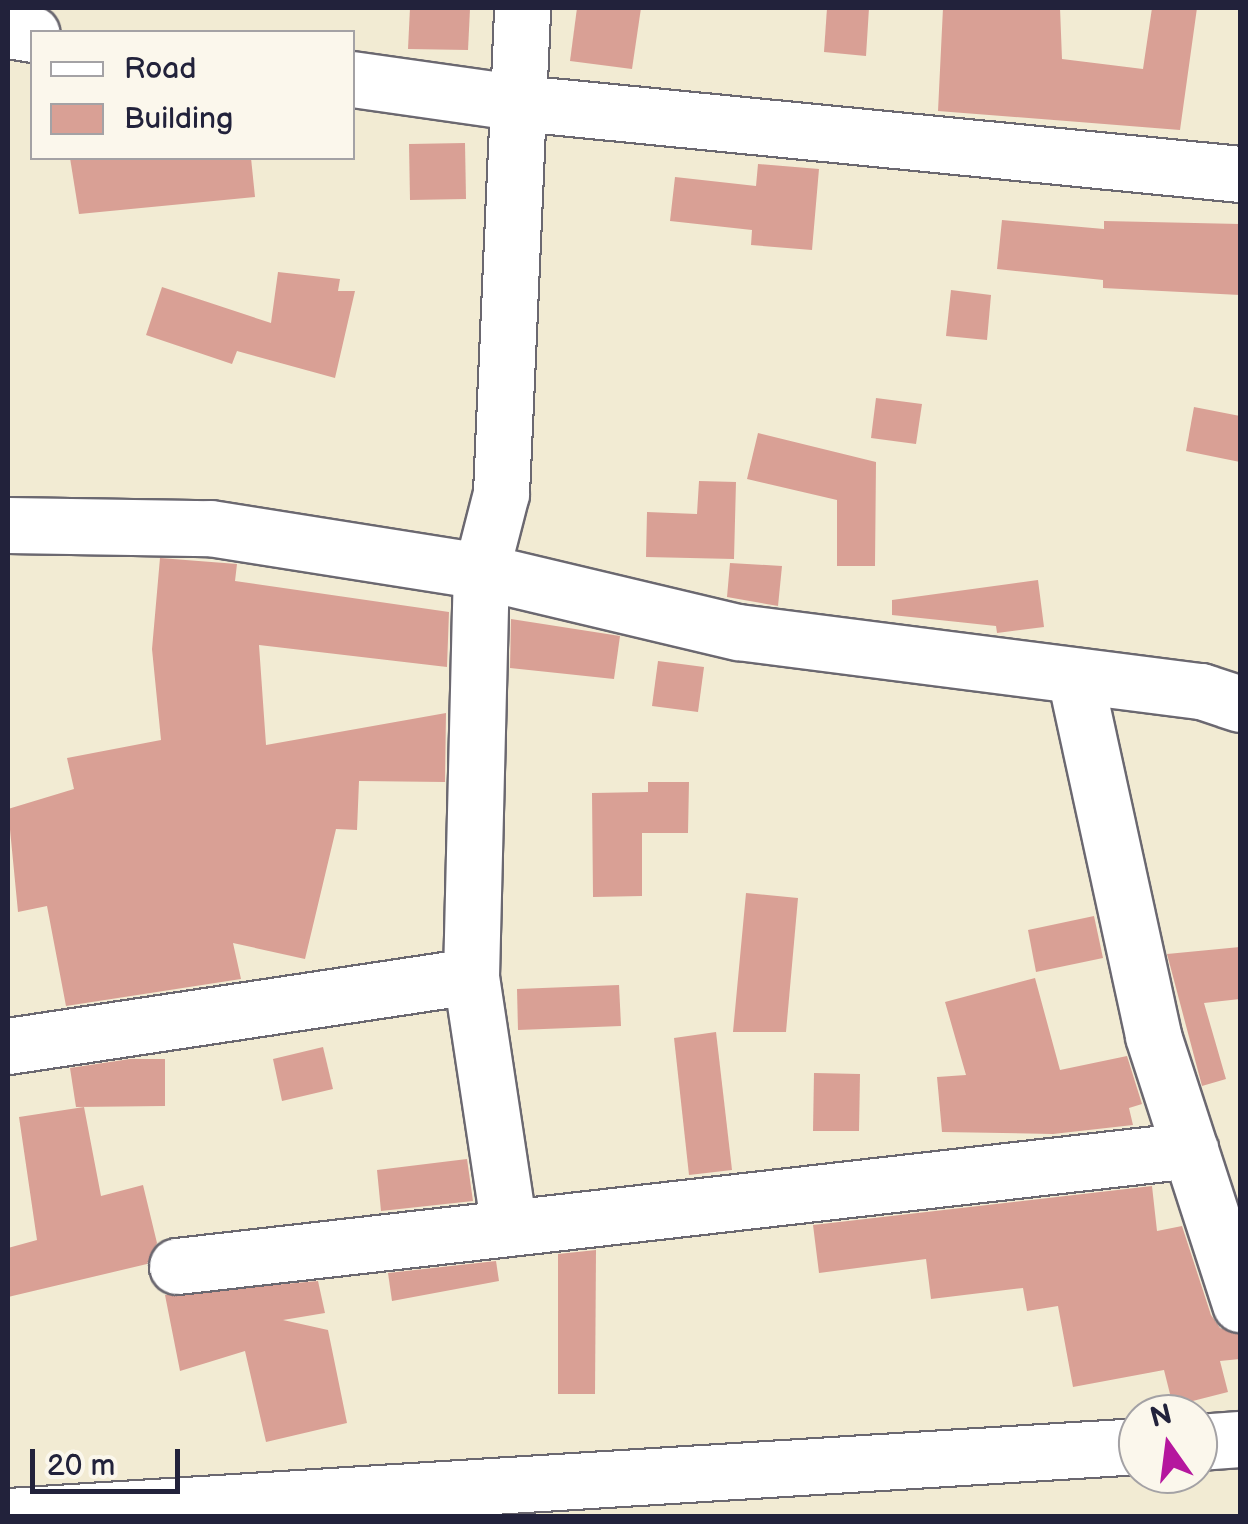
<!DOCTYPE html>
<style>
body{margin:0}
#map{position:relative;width:1248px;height:1524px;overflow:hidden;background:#f2ebd3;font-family:"Balsamiq Sans",sans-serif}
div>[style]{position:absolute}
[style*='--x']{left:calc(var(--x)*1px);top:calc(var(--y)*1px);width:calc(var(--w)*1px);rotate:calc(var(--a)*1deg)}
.building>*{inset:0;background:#d9a095}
.roads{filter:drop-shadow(2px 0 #6b6870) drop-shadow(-2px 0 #6b6870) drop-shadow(0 2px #6b6870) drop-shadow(0 -2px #6b6870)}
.minor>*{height:55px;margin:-27.5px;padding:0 27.5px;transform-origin:27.5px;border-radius:27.5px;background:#fff}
span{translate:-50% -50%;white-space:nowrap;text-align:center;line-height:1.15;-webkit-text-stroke:10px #fbf7ec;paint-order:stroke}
.frame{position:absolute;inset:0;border:10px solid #22223b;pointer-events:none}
.legend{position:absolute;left:30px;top:30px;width:325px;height:130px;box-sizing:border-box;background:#fbf7ec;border:2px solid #a4a2a5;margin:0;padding:12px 18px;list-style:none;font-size:30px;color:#22223b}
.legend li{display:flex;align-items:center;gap:20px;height:50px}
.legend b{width:50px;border:2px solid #a4a2a5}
.north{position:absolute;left:1118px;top:1394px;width:100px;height:100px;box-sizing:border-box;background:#fbf7ec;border:2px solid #a4a2a5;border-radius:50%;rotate:346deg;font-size:28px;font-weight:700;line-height:40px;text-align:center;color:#22223b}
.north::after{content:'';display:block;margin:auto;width:35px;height:45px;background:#b5179e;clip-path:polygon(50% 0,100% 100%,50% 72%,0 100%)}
.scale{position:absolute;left:30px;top:1449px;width:150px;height:45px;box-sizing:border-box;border:5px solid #22223b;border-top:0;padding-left:12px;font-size:30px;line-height:35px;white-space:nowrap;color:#22223b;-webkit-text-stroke:8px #fbf7ec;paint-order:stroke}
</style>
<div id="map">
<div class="building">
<div style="clip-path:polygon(410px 8px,470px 9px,468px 50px,408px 49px)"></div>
<div style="clip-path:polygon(577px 8px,641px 8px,632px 69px,570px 61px)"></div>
<div style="clip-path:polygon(827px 8px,869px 8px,866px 56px,824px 52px)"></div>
<div style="clip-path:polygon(943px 8px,1060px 8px,1062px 59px,1143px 69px,1152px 8px,1197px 8px,1180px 130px,938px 111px)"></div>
<div style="clip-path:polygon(465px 143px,466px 199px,410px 200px,409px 144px)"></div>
<div style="clip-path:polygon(70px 158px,251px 158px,255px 197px,79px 214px)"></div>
<div style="clip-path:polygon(758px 164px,819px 169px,812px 250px,751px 245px,752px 230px,670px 221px,675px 177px,756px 186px)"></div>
<div style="clip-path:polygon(1002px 220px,1104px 229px,1104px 221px,1240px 224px,1240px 295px,1103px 288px,1103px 280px,997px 269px)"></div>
<div style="clip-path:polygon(278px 272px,340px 279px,338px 291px,355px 291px,335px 378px,237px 351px,232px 364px,146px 335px,162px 287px,271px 323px)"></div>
<div style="clip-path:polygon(951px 290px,991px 295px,987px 340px,946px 336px)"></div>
<div style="clip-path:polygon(876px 398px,922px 404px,916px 444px,871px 438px)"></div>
<div style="clip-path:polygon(1194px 407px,1240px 416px,1240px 462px,1186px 451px)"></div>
<div style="clip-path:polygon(758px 433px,876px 462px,875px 566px,837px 566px,837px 500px,747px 479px)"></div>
<div style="clip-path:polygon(699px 481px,736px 482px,734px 559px,646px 557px,647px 512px,697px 514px)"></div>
<div style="clip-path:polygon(160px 558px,237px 564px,235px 581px,449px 612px,447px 667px,259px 645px,266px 745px,446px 713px,445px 782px,359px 781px,357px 830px,336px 829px,305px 959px,233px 943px,241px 979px,66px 1006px,47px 906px,18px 912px,8px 809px,74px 789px,67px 758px,161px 740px,152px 649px)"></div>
<div style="clip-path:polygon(730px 563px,782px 566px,778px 606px,727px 597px)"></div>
<div style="clip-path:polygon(1038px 580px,1044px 627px,997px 633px,996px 626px,892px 615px,892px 600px)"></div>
<div style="clip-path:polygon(511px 619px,620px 636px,614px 679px,510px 668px)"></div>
<div style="clip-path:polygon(658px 661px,704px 667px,698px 712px,652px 706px)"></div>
<div style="clip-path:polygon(648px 782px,689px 782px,688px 833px,642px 833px,642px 896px,593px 897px,592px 793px,648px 792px)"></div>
<div style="clip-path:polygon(746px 893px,798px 898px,786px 1032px,733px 1032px)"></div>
<div style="clip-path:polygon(1094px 916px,1103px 958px,1036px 972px,1028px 930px)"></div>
<div style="clip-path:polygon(1240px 947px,1240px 999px,1204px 1003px,1226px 1079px,1202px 1086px,1167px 954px)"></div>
<div style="clip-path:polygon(1035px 978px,1060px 1070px,1127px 1056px,1142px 1104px,1129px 1108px,1133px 1125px,1053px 1134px,942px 1132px,937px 1077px,966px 1075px,945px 1002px)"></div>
<div style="clip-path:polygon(619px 985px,621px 1026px,518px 1030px,517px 989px)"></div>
<div style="clip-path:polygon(716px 1032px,732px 1170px,689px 1175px,674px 1038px)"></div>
<div style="clip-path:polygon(323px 1047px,333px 1089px,282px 1101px,273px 1059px)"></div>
<div style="clip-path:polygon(130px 1059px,165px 1059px,165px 1106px,76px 1107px,70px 1068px)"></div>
<div style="clip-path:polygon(814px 1073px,860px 1074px,859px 1131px,813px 1131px)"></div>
<div style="clip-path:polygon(84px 1107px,101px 1196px,143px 1185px,157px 1243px,147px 1264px,8px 1297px,8px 1248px,37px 1240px,19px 1117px)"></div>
<div style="clip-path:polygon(467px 1159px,473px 1201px,381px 1211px,377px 1170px)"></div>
<div style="clip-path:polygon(1152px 1186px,1157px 1231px,1182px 1226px,1211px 1315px,1220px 1328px,1240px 1334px,1240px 1359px,1220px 1361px,1228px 1392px,1173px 1406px,1164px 1370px,1073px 1387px,1058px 1306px,1027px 1311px,1023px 1288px,931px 1299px,926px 1259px,819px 1273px,813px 1225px)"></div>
<div style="clip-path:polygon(596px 1250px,595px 1394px,558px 1394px,558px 1254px)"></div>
<div style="clip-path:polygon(496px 1261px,499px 1281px,392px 1301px,388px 1273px)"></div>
<div style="clip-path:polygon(318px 1281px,325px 1313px,283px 1320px,328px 1330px,347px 1423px,266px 1442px,245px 1351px,180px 1371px,165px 1295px)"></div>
</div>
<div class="roads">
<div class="minor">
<div style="--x:8;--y:30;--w:24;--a:9"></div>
<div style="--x:352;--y:79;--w:170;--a:8.1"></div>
<div style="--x:520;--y:103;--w:723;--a:5.63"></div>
<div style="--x:8;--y:525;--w:202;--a:0.9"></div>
<div style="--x:210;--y:528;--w:274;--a:9"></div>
<div style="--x:481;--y:571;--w:264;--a:13.4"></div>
<div style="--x:738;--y:632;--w:467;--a:7.3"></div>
<div style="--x:1201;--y:691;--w:41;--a:18.4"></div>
<div style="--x:1075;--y:677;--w:367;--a:77.7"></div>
<div style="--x:1153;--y:1036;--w:282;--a:72"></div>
<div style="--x:8;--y:1046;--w:468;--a:-8.6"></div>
<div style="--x:509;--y:1228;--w:255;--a:-98.6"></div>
<div style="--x:471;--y:976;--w:405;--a:-88.6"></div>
<div style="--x:481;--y:571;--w:81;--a:-75.6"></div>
<div style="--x:501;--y:493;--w:485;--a:-87.5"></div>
<div style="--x:177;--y:1266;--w:1020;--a:-6.53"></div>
<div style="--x:1198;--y:1442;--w:42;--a:-4.1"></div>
<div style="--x:8;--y:1516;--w:1132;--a:-3.54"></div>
</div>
</div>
<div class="frame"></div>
<ul class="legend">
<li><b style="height:12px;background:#fff"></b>Road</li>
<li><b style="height:28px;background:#d9a095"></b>Building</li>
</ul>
<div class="north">N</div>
<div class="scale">20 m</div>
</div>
